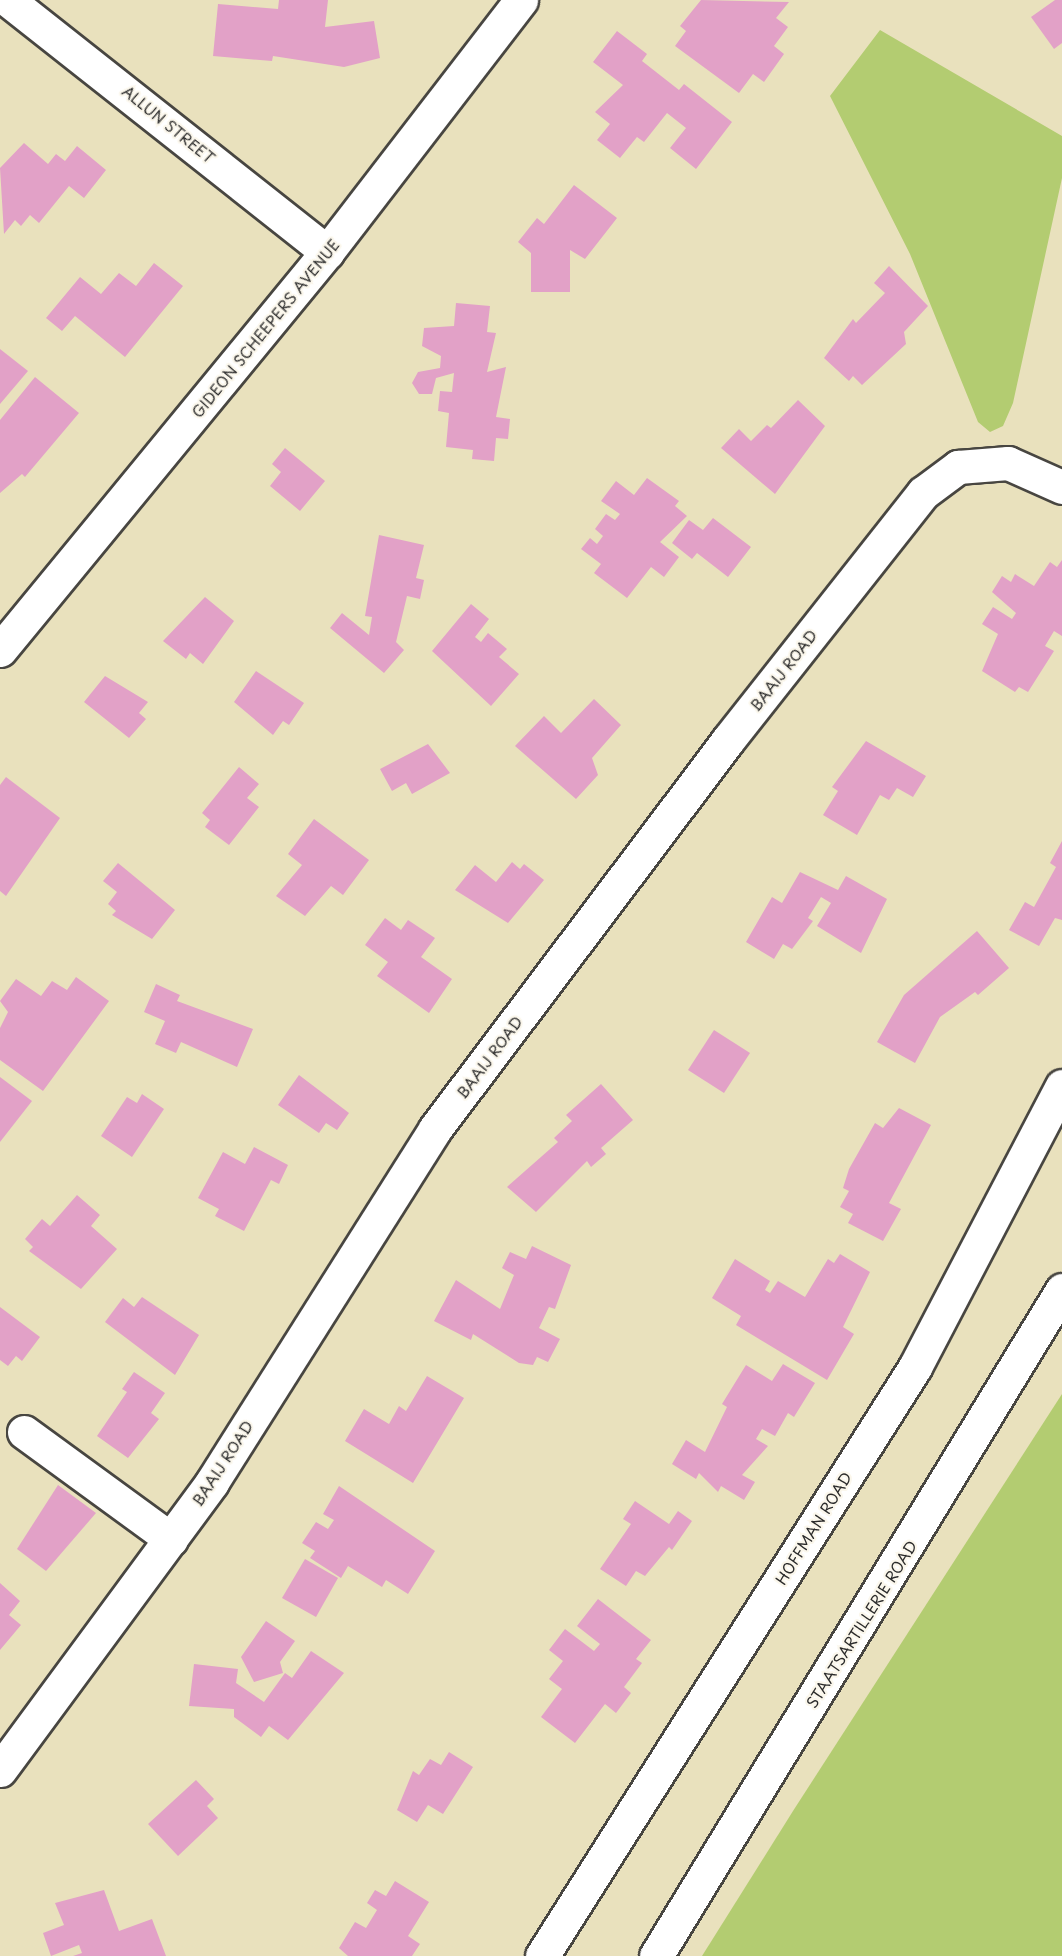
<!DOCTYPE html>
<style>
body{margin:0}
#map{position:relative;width:1062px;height:1956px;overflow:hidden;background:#e9e1bd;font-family:"Playpen Sans",sans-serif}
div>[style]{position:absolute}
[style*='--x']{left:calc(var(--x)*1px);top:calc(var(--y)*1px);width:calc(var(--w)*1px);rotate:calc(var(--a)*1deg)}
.green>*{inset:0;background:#b3cc71}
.building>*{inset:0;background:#e2a1c7}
.roads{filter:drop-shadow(2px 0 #484641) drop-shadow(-2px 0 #484641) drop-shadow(0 2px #484641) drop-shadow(0 -2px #484641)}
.minor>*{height:33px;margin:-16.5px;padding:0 16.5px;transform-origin:16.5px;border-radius:16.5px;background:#fff}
span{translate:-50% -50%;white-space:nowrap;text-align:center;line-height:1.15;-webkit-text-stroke:4.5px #fbf7ec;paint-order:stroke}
.street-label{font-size:15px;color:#2b2b2b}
</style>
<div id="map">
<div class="green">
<div style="clip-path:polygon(880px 30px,1062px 136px,1062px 178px,1013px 403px,1003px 426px,990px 432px,978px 422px,910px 254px,830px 96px)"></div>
<div style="clip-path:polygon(1062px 1394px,1062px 1956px,702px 1956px,793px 1811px)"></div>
</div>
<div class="building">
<div style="clip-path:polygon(279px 0,328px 0,325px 27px,374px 21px,380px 58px,344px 67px,273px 56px,272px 61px,213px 56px,218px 4px,278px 9px)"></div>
<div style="clip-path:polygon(701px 0,789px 2px,776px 18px,788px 27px,774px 46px,784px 54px,764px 82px,753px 74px,739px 93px,675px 46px,686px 31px,680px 26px)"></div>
<div style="clip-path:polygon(1055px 0,1062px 0,1062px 43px,1054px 49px,1031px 17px)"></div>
<div style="clip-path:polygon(617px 31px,647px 54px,642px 61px,679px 90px,684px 84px,732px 122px,696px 169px,670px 148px,686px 128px,667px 113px,644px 142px,637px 137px,620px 158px,597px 140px,610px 124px,595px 112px,623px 85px,593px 62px)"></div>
<div style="clip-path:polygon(24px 143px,48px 164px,56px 154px,65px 161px,77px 146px,106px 170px,84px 198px,69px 186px,39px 223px,30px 215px,21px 226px,15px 220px,4px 234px,0 168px)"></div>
<div style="clip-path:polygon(574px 185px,617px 218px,585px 259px,570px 250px,570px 292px,531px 292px,531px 253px,518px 242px,537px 218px,544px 224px)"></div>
<div style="clip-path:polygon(154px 263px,183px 286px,125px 357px,75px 316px,62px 331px,46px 318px,80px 277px,101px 294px,119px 273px,136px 286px)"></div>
<div style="clip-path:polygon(889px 266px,928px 306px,904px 332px,906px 344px,862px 385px,853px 376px,849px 381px,824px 358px,853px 319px,856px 323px,885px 293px,874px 283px)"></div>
<div style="clip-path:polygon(456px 303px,490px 306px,487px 332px,496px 333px,487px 372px,506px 367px,496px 417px,510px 419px,508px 439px,496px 438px,494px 461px,472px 459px,473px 450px,446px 447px,449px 413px,438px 411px,440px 391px,452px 392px,454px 373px,436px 378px,432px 394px,419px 394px,412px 383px,418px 372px,440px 368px,441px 356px,422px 346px,424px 328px,454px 326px)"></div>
<div style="clip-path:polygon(0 349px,28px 371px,0 404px)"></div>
<div style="clip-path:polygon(35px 377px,79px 413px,25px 477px,22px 474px,0 493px,0 420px)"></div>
<div style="clip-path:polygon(798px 400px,825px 426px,775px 494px,721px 448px,739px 429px,751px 441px,767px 425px,771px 428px)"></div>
<div style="clip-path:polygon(285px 448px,325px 481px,300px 511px,270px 486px,281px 472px,272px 464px)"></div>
<div style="clip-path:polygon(647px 478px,679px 501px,675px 506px,687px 516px,660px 542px,679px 557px,664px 577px,651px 567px,627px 598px,594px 573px,601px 564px,581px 549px,590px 538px,597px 544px,603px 536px,595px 529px,606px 514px,615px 520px,620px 514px,601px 501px,616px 481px,634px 495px)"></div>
<div style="clip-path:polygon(713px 518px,751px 547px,728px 577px,697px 553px,692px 559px,672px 543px,689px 520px,703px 530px)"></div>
<div style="clip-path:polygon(379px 535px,424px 545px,416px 578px,424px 580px,420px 599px,407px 596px,396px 642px,404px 650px,384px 673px,330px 628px,342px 613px,369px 635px,372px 617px,365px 616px)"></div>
<div style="clip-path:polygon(1062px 560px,1062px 636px,1054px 631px,1045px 646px,1054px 651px,1028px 692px,1019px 687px,1015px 692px,982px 671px,998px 634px,982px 624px,993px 607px,1012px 619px,1016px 613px,992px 592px,1002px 576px,1011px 582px,1015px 574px,1034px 586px,1050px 562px,1057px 567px)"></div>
<div style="clip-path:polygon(205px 597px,234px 621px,203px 664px,190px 653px,186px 659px,163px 641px)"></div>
<div style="clip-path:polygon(471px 604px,489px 619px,475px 637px,481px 642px,488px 633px,507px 649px,499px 657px,519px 674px,491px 706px,432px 651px)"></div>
<div style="clip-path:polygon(256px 671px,304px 703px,289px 725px,283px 721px,273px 735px,234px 702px)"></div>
<div style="clip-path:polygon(105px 676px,148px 702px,139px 713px,146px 719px,129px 738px,84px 702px)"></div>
<div style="clip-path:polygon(594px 699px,621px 725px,592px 758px,598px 775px,576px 799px,515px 746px,544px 716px,561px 733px)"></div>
<div style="clip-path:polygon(866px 741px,926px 776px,913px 797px,897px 788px,889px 800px,880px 795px,857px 835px,823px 815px,838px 791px,832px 787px)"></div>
<div style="clip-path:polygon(428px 744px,450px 773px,412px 794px,406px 783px,392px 791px,380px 769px)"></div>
<div style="clip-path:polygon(239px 767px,259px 784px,247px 798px,259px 807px,229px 845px,205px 827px,210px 820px,202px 813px)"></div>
<div style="clip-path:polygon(6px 777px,60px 818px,6px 896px,0 891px,0 785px)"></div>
<div style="clip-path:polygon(314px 819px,369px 860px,343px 895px,331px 886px,305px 916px,276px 896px,302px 865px,288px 854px)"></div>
<div style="clip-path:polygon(1062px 841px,1062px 920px,1055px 918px,1039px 946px,1009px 930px,1025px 902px,1034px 907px,1056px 867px,1050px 863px)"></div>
<div style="clip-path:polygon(512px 862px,520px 869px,524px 864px,544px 880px,508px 923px,455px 890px,475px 865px,496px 882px)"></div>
<div style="clip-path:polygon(118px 863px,175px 910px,152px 939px,112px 915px,116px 911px,108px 904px,117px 892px,103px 881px)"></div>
<div style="clip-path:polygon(800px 872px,838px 890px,846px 876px,887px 899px,861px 953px,817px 926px,831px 903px,821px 897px,808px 918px,813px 921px,792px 949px,783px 944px,774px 959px,746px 942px,772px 897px,782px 903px)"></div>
<div style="clip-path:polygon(385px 918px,401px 930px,408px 920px,435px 938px,421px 957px,452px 979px,429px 1013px,377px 976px,388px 962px,365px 945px)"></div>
<div style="clip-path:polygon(977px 931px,1009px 968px,978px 995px,975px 992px,940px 1017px,915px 1063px,877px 1042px,904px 995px)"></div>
<div style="clip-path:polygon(76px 977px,109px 1001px,43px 1091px,0 1060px,0 1028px,8px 1012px,0 1001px,16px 979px,41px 996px,52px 981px,67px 990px)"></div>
<div style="clip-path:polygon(156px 984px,180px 995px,177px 1001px,253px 1029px,237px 1067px,181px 1042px,176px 1053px,155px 1044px,165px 1021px,144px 1012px)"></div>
<div style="clip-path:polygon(714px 1030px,750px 1053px,724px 1093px,688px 1070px)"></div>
<div style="clip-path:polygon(299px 1075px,349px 1113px,337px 1130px,326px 1123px,319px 1133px,278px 1105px)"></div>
<div style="clip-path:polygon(0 1077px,32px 1101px,0 1142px)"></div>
<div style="clip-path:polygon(601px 1084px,633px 1120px,601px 1148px,606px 1154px,591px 1167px,587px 1161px,536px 1212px,507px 1187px,558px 1142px,554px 1138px,572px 1121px,566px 1115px)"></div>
<div style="clip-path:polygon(142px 1094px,164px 1109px,132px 1157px,101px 1136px,127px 1097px,137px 1103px)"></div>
<div style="clip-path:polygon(899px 1108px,931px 1125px,889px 1203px,901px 1209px,883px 1241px,848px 1223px,853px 1214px,840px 1207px,849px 1191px,843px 1188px,849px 1169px,875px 1123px,883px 1128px)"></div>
<div style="clip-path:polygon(254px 1147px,288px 1165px,279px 1184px,271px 1180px,244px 1231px,215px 1216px,219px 1209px,198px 1198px,223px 1152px,245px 1164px)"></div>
<div style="clip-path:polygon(77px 1195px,100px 1215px,91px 1226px,117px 1249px,81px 1289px,29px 1251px,33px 1247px,25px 1239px,42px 1219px,50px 1226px)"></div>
<div style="clip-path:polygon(532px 1246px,571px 1265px,555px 1309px,549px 1307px,539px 1328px,560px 1339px,548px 1362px,537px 1357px,533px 1365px,519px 1363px,473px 1334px,471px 1340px,434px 1321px,456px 1280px,500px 1309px,514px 1275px,502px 1268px,510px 1252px,526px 1259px)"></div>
<div style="clip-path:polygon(840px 1254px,870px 1272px,843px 1327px,854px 1334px,827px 1380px,736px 1325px,741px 1316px,712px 1298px,735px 1259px,770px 1281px,765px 1290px,770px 1293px,778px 1281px,805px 1297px,828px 1259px,834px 1263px)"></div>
<div style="clip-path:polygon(142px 1297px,199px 1335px,175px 1375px,105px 1322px,123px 1298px,134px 1307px)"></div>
<div style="clip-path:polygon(0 1307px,40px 1337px,22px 1361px,16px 1356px,8px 1366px,0 1360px)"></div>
<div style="clip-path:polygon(783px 1364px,815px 1383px,794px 1417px,788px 1413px,775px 1436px,762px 1429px,756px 1439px,768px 1446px,742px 1475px,755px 1482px,744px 1500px,721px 1486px,718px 1492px,699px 1473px,696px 1479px,672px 1464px,686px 1440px,705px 1452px,727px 1407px,722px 1404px,746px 1365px,772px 1381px)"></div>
<div style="clip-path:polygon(134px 1372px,165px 1393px,151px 1413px,159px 1419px,128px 1458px,97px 1436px,127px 1392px,122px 1389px)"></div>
<div style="clip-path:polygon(427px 1376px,464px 1398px,413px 1483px,345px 1441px,364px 1409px,389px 1424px,399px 1406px,406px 1411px)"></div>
<div style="clip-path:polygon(58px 1485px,96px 1513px,46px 1571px,17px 1549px)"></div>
<div style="clip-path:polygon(339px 1486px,435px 1551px,408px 1594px,386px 1580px,382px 1587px,348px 1566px,341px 1578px,310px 1558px,315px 1551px,302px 1543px,316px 1522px,328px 1529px,334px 1520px,323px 1514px)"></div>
<div style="clip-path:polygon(635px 1501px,669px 1524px,678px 1511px,692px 1521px,672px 1550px,669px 1547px,645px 1576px,636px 1571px,626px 1586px,600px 1569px,631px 1524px,623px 1519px)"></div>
<div style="clip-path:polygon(305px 1559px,338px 1578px,316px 1617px,282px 1598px)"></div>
<div style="clip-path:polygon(0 1583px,20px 1601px,9px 1615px,21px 1625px,0 1650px)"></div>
<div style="clip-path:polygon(598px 1599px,651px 1640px,636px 1659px,642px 1663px,624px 1687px,631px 1693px,616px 1713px,605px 1704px,575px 1743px,541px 1717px,562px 1689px,549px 1679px,563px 1661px,549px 1650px,565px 1629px,594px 1651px,600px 1644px,577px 1626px)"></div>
<div style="clip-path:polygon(266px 1621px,295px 1641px,280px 1662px,283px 1673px,254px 1682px,241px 1657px)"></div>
<div style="clip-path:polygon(311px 1651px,344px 1673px,288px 1740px,269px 1726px,261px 1737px,234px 1717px,234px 1709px,189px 1706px,194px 1664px,238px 1669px,236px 1683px,264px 1702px,285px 1673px,292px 1678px)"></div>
<div style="clip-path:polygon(449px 1752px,473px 1767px,443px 1814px,428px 1805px,417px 1822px,397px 1810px,413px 1771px,419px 1775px,430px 1759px,441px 1765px)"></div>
<div style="clip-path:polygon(196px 1780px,214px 1799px,207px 1806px,218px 1818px,178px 1856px,148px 1824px)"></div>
<div style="clip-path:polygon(395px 1881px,429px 1902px,408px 1936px,420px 1944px,412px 1956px,348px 1956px,339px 1948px,355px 1922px,366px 1928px,377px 1910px,367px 1903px,375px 1890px,386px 1896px)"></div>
<div style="clip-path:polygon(104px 1890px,119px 1931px,152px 1919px,166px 1956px,73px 1956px,82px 1953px,79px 1945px,51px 1956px,43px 1933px,64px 1925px,55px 1903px)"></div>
</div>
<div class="roads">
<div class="minor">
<div style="--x:8;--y:0;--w:407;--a:38.3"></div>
<div style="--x:0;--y:650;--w:515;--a:-50.59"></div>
<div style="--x:327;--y:252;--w:318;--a:-52.4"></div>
<div style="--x:24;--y:1432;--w:182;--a:36.1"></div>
<div style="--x:0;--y:1770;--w:358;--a:-53.6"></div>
<div style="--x:212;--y:1482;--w:418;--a:-57.7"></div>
<div style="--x:435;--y:1129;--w:487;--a:-53"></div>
<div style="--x:728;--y:740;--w:315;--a:-51.7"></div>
<div style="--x:923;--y:493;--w:44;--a:-36.6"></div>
<div style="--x:958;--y:467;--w:50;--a:-4.6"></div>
<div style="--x:1008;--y:463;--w:59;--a:24"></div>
<div style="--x:542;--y:1956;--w:697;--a:-57.65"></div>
<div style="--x:915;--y:1367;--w:317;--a:-62.4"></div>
<div style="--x:656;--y:1956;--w:780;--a:-58.63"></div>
</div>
</div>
<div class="street-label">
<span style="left:169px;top:124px;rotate:39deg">ALLUN STREET</span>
<span style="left:265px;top:328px;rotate:-51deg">GIDEON SCHEEPERS AVENUE</span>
<span style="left:783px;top:670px;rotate:-52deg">BAAIJ ROAD</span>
<span style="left:489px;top:1057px;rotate:-53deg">BAAIJ ROAD</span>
<span style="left:222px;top:1463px;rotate:-57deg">BAAIJ ROAD</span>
<span style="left:813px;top:1528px;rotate:-58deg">HOFFMAN ROAD</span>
<span style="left:861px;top:1624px;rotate:-58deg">STAATSARTILLERIE ROAD</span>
</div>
</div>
